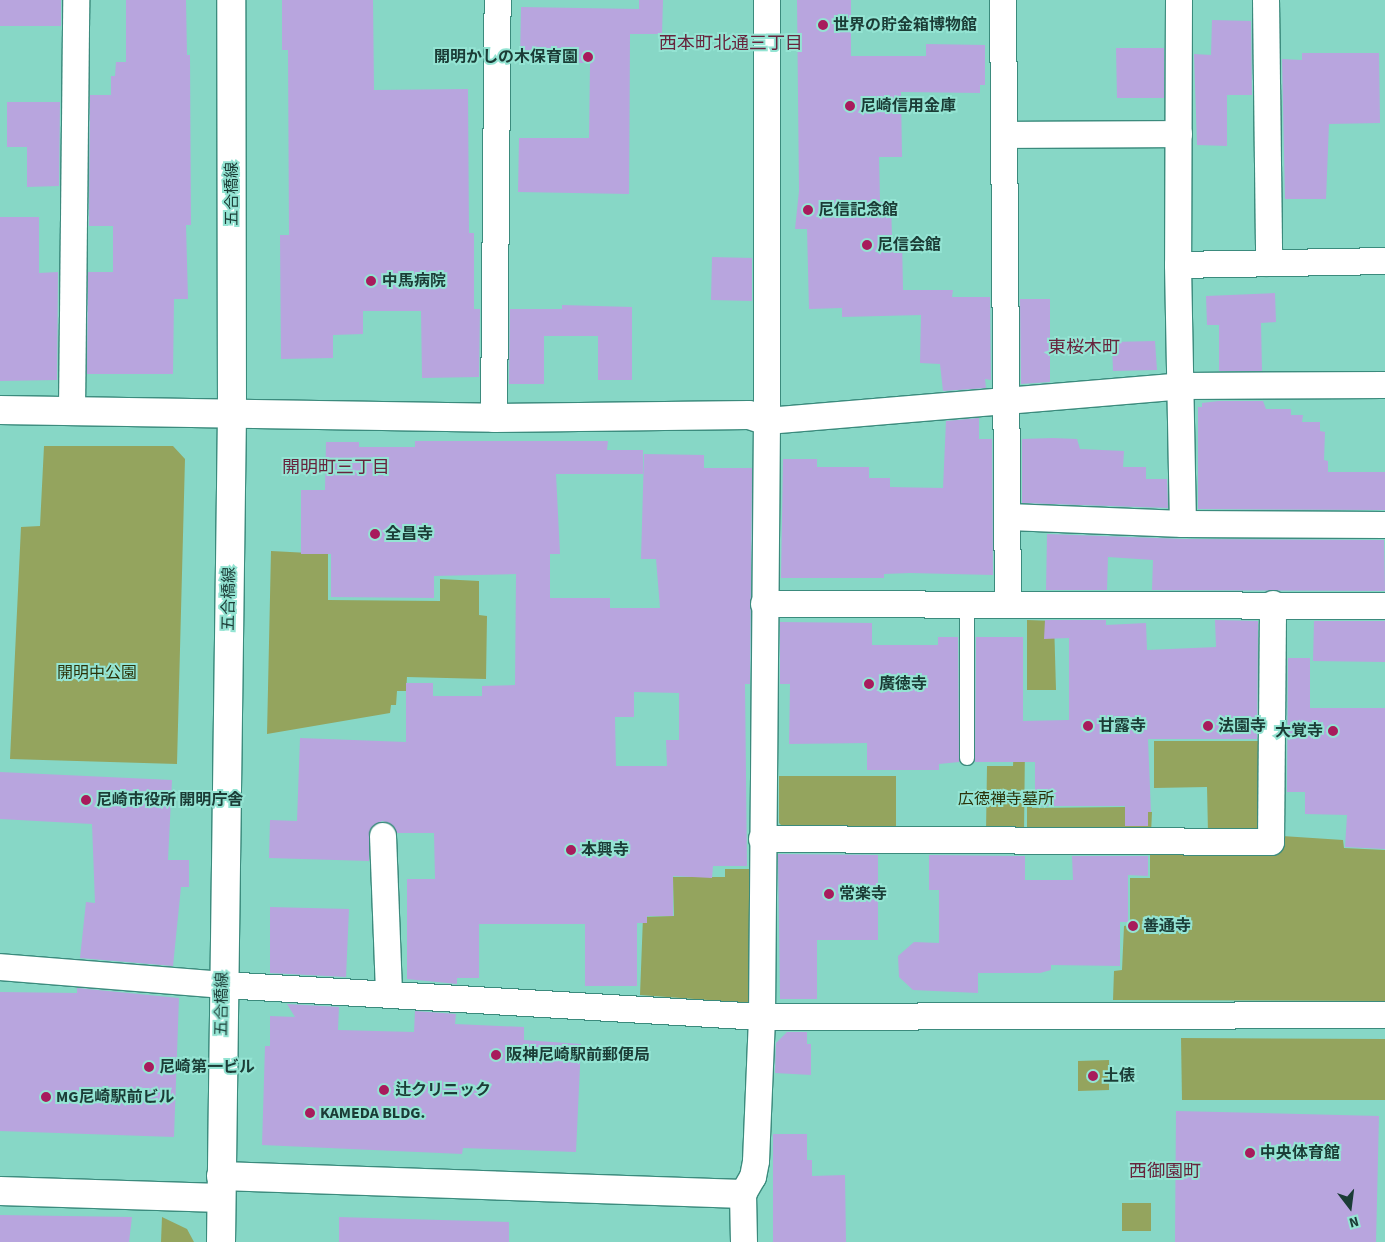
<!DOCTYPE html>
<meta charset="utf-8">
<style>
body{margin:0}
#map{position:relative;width:1385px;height:1242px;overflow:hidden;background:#87d7c6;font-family:"Source Sans 3","Noto Sans JP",sans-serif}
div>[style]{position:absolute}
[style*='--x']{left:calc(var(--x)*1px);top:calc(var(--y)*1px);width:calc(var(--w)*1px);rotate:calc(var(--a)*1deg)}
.green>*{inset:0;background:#94a45e}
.building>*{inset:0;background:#b8a5de}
.roads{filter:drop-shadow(1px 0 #3b8b7d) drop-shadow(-1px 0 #3b8b7d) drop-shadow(0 1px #3b8b7d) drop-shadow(0 -1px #3b8b7d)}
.lane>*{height:14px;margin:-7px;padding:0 7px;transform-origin:7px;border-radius:7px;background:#fff}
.street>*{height:26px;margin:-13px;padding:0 13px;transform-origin:13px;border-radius:13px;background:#fff}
.secondary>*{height:28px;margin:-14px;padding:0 14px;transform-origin:14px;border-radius:14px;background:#fff}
.dots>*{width:14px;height:14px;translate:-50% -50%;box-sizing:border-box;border:2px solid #94e4d3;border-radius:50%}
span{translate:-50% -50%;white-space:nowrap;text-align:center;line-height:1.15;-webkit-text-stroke:4px #94e4d3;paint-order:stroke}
.poi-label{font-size:16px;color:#1b3c36;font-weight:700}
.left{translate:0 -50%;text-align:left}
.right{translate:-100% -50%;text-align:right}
.street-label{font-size:16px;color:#1b3c36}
.park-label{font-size:16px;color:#2b330a}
.neighbourhood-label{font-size:18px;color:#67243d}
.north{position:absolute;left:1325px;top:1182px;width:50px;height:50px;-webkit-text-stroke:4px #94e4d3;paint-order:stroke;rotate:165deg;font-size:14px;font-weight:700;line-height:20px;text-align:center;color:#1b3c36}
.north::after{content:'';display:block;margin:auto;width:18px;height:22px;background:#1b3c36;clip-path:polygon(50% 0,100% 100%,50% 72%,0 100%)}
</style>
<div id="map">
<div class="green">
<div style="clip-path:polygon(44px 446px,173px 446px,185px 459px,177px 764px,10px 759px,21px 527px,40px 526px)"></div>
<div style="clip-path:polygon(271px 551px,328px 554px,328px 600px,440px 601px,440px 579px,479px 581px,479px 615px,487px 616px,486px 679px,407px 677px,406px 691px,397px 691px,396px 705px,391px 705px,390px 713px,267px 734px)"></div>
<div style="clip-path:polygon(1027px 620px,1054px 621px,1056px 690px,1027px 690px)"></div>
<div style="clip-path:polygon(1154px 741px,1261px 741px,1263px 833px,1208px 833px,1207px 787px,1154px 788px)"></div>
<div style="clip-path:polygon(1014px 745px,1025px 745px,1024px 833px,986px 832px,987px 766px,1013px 766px)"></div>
<div style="clip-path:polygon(779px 776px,896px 776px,896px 830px,786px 830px,779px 823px)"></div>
<div style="clip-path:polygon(1027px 797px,1032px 797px,1032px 808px,1125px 807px,1125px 812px,1152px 812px,1151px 834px,1027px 833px)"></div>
<div style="clip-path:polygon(1282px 836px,1343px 840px,1344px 848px,1385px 850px,1385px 1001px,1113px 1000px,1114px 971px,1122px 970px,1124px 926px,1130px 925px,1130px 878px,1150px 878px,1150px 852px,1282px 852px)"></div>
<div style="clip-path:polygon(725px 869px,750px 869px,749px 1003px,640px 995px,643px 917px,674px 916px,673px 877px,725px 877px)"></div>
<div style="clip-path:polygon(1181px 1038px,1385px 1039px,1385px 1100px,1182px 1100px)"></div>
<div style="clip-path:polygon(1109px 1060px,1109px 1090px,1078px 1091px,1078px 1061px)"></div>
<div style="clip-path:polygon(1122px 1203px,1151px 1203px,1151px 1231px,1122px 1231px)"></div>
<div style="clip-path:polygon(162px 1217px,187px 1229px,194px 1242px,161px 1242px)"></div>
</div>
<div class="building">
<div style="clip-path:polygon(0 0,61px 0,61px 26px,0 26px)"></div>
<div style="clip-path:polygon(126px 0,186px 0,187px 55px,190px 55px,191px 225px,186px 225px,188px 299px,174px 299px,173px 374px,87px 374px,88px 272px,113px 272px,113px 226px,89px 226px,90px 95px,111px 95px,111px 76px,115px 76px,116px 62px,126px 62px)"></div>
<div style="clip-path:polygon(282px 0,373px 0,374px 90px,468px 89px,469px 233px,474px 233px,474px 309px,480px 309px,479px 377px,422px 378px,421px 311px,363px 311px,363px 334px,333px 335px,333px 358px,281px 359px,280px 235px,289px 235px,288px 50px,282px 50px)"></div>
<div style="clip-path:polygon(639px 0,663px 0,662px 34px,630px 34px,629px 194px,518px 192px,519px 138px,589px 138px,590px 63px,520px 62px,521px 7px,639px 9px)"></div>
<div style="clip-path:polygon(797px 0,851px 0,851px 56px,926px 56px,926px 44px,985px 45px,985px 85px,980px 85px,980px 93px,901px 92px,902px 157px,879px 157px,880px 202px,891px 202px,892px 238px,902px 238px,903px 290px,953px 290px,952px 297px,990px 297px,991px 380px,985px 379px,986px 388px,943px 391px,940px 364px,920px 363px,921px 315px,842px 317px,842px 308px,809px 309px,807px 229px,795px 229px,799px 191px)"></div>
<div style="clip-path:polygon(1212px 20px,1251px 21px,1252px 95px,1227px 95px,1227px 146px,1197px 145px,1194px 54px,1211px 55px)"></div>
<div style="clip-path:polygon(1116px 48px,1164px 48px,1164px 98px,1117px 98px)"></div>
<div style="clip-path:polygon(1302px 53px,1379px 53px,1380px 123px,1329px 124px,1326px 199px,1285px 199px,1282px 59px,1302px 60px)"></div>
<div style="clip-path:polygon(7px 102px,60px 102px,59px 186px,27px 187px,27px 147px,7px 147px)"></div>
<div style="clip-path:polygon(0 217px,39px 217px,39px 273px,58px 272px,57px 380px,0 381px)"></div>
<div style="clip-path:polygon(712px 257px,752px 258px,752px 301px,711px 300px)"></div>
<div style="clip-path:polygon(1275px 293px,1276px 322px,1261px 323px,1262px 371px,1219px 371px,1219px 325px,1207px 325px,1206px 296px)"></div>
<div style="clip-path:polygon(1020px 299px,1050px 299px,1050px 382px,1021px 384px)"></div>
<div style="clip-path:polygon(562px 305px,632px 307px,632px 380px,598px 380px,598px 336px,544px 336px,544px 384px,509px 384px,510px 309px,562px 309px)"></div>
<div style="clip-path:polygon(1155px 341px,1157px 370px,1113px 371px,1112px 342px)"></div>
<div style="clip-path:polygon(1219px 401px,1263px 401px,1266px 409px,1291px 409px,1291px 415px,1303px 415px,1302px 422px,1320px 422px,1320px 431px,1325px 432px,1324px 460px,1328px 461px,1328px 472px,1385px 472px,1385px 510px,1198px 509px,1198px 407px,1202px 407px,1202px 403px)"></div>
<div style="clip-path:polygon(979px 418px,979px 439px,992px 439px,993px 575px,910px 573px,884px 574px,884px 578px,781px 578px,783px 459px,817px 459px,817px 467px,869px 467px,869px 478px,890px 478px,890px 487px,943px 488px,946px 421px)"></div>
<div style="clip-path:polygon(1053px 438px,1077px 439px,1080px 449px,1124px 451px,1123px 467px,1146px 467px,1146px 479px,1167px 479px,1168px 508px,1022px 503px,1022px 439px)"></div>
<div style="clip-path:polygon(evenodd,415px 441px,608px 441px,607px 450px,643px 450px,643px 474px,556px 474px,560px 554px,550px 554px,550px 598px,610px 598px,610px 608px,660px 608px,656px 559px,641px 559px,644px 454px,704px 455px,704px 468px,752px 468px,750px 684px,745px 684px,747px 866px,713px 866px,712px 878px,673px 876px,673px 916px,647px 916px,647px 923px,637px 923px,637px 986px,585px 986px,585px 924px,479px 924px,479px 978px,457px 978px,457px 984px,407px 979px,407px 879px,435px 879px,434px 833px,397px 833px,390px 823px,382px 821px,370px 829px,369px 861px,269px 858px,270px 820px,297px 821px,300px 738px,406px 742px,406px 683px,433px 683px,433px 696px,482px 696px,482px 686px,515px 685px,516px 574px,434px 576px,434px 598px,331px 597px,331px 554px,301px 554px,301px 490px,325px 490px,326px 442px,359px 442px,359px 447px,415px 447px,415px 441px,634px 692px,679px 693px,679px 740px,666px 740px,667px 766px,616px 766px,615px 717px,634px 717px,634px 692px)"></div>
<div style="clip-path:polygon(1047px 534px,1183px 539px,1384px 540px,1385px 591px,1152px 590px,1153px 560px,1108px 557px,1107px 590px,1046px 590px)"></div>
<div style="clip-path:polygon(1045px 620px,1106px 620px,1106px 625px,1146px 623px,1147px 650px,1216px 647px,1215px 620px,1258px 621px,1257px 739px,1148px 739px,1151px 812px,1148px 812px,1148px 826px,1125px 826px,1125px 806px,1035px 806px,1035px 762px,975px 762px,976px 637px,1023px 637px,1023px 721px,1069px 720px,1069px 638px,1044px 639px)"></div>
<div style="clip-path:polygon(1314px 621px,1385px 621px,1385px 662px,1313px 661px)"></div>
<div style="clip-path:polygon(780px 622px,872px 623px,872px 645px,938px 645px,938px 637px,958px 637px,959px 762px,939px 764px,939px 770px,867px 770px,867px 743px,789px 744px,790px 684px,780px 684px)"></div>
<div style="clip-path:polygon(1288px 658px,1310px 658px,1310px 708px,1385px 708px,1385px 849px,1345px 847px,1347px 815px,1305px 814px,1305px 792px,1287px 792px)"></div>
<div style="clip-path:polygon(0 772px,172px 780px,168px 860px,189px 860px,189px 887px,181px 887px,173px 966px,80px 958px,86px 902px,95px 903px,92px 824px,0 819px)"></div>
<div style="clip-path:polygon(778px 854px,878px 855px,878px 940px,817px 940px,817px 999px,780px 999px)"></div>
<div style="clip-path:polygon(929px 855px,1025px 856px,1025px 880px,1073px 880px,1072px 856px,1148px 856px,1148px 876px,1128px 875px,1128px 922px,1120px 922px,1120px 966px,1051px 965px,1051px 970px,1040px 973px,978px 973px,978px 993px,913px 990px,899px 977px,898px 956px,914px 942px,939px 943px,939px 890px,929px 890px)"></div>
<div style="clip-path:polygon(270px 907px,349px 909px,346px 977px,270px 973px)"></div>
<div style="clip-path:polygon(77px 988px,179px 998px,174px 1137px,0 1131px,0 992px,77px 993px)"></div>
<div style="clip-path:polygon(287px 1004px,339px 1007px,338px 1030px,414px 1032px,415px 1011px,456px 1014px,455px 1024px,524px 1027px,524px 1040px,581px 1044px,576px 1152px,463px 1148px,462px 1154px,262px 1145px,265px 1046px,270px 1046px,270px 1016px,295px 1017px)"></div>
<div style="clip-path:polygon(787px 1032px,807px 1032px,807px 1044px,811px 1044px,811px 1075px,775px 1073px,776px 1043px)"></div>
<div style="clip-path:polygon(1176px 1111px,1379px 1116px,1376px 1242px,1175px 1242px)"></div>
<div style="clip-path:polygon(773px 1134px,807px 1134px,807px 1160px,812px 1160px,812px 1176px,845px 1175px,846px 1242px,773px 1242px)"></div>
<div style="clip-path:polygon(0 1215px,132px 1217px,129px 1242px,0 1242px)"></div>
<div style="clip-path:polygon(339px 1217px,509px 1222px,509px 1242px,339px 1242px)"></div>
</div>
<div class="roads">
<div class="lane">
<div style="--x:967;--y:758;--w:154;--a:-90"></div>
</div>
<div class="street">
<div style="--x:1003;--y:0;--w:604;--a:89.53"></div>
<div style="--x:1179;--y:0;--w:265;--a:90.2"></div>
<div style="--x:1178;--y:265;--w:259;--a:88.9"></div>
<div style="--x:1266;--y:0;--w:263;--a:89.3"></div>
<div style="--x:1005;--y:135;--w:174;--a:-0.3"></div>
<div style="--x:1178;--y:265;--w:207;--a:-1.1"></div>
<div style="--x:72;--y:410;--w:410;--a:-89.4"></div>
<div style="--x:494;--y:418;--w:418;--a:-89.5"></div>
<div style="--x:767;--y:421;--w:416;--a:-4.8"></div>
<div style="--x:1182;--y:386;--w:203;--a:-0.3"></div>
<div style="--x:1009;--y:517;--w:174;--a:2.3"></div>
<div style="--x:1183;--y:524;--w:202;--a:0.3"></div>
<div style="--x:764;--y:604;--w:621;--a:0.18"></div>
<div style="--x:383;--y:836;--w:158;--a:87.8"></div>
<div style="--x:762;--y:839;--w:509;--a:0.34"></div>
<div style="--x:1271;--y:842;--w:238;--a:-89.5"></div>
<div style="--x:0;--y:967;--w:224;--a:4.6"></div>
<div style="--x:223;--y:985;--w:540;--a:3.4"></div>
<div style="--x:762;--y:1017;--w:623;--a:-0.18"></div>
<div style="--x:744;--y:1242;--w:48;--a:-91.2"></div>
<div style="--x:743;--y:1194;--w:20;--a:-60"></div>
<div style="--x:753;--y:1177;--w:16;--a:-79"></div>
<div style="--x:756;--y:1161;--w:144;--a:-87.6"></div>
<div style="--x:762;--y:1017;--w:596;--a:-89.52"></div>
<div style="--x:767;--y:421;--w:421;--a:-90"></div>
</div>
<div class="secondary">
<div style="--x:0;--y:410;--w:494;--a:0.9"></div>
<div style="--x:494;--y:418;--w:255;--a:-0.7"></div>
<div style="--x:749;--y:415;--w:19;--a:18"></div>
<div style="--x:221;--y:1176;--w:522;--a:1.97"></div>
<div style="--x:0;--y:1191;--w:221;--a:1.8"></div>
<div style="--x:221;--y:1242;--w:829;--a:-89.24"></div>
<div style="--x:232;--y:413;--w:413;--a:-90.1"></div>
</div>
</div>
<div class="dots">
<div style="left:823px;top:25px;background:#a81b5c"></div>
<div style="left:588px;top:57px;background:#a81b5c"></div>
<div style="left:850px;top:106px;background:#a81b5c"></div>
<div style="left:808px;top:210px;background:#a81b5c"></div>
<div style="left:867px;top:245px;background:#a81b5c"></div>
<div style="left:371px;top:281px;background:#a81b5c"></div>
<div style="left:375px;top:534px;background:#a81b5c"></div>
<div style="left:869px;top:684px;background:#a81b5c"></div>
<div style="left:1088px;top:726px;background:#a81b5c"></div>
<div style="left:1208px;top:726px;background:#a81b5c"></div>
<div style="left:1333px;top:731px;background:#a81b5c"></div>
<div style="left:86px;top:800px;background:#a81b5c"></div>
<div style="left:571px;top:850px;background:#a81b5c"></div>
<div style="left:829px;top:894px;background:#a81b5c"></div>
<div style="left:1133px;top:926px;background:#a81b5c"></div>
<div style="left:496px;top:1055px;background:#a81b5c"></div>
<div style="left:149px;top:1067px;background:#a81b5c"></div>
<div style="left:1093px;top:1076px;background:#a81b5c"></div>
<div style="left:384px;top:1090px;background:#a81b5c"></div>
<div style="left:46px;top:1097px;background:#a81b5c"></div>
<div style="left:310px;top:1113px;background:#a81b5c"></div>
<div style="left:1250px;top:1153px;background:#a81b5c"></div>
</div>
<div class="poi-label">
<span class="left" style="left:833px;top:25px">世界の貯金箱博物館</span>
<span class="right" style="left:578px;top:57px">開明かしの木保育園</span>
<span class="left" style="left:860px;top:106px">尼崎信用金庫</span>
<span class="left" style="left:818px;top:210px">尼信記念館</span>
<span class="left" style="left:877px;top:245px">尼信会館</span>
<span class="left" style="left:382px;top:281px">中馬病院</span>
<span class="left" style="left:385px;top:534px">全昌寺</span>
<span class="left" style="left:879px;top:684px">廣徳寺</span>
<span class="left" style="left:1098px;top:726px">甘露寺</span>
<span class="left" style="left:1218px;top:726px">法園寺</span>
<span class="right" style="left:1323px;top:731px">大覚寺</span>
<span class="left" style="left:96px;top:800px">尼崎市役所 開明庁舎</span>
<span class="left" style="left:581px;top:850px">本興寺</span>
<span class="left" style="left:839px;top:894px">常楽寺</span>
<span class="left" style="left:1143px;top:926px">善通寺</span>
<span class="left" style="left:506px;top:1055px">阪神尼崎駅前郵便局</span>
<span class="left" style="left:159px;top:1067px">尼崎第一ビル</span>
<span class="left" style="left:1103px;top:1076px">土俵</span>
<span class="left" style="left:395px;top:1090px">辻クリニック</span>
<span class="left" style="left:56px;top:1097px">MG尼崎駅前ビル</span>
<span class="left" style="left:320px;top:1113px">KAMEDA BLDG.</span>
<span class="left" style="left:1260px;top:1153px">中央体育館</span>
</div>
<div class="street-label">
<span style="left:232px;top:194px;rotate:-90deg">五合橋線</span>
<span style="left:229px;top:599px;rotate:-89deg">五合橋線</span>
<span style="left:222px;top:1004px;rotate:-89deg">五合橋線</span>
</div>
<div class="park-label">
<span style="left:97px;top:673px">開明中公園</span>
<span style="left:1006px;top:799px">広徳禅寺墓所</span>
</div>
<div class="neighbourhood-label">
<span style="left:731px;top:44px">西本町北通三丁目</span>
<span style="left:1084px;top:348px">東桜木町</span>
<span style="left:336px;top:468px">開明町三丁目</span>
<span style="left:1165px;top:1172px">西御園町</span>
</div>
<div class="north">N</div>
</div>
